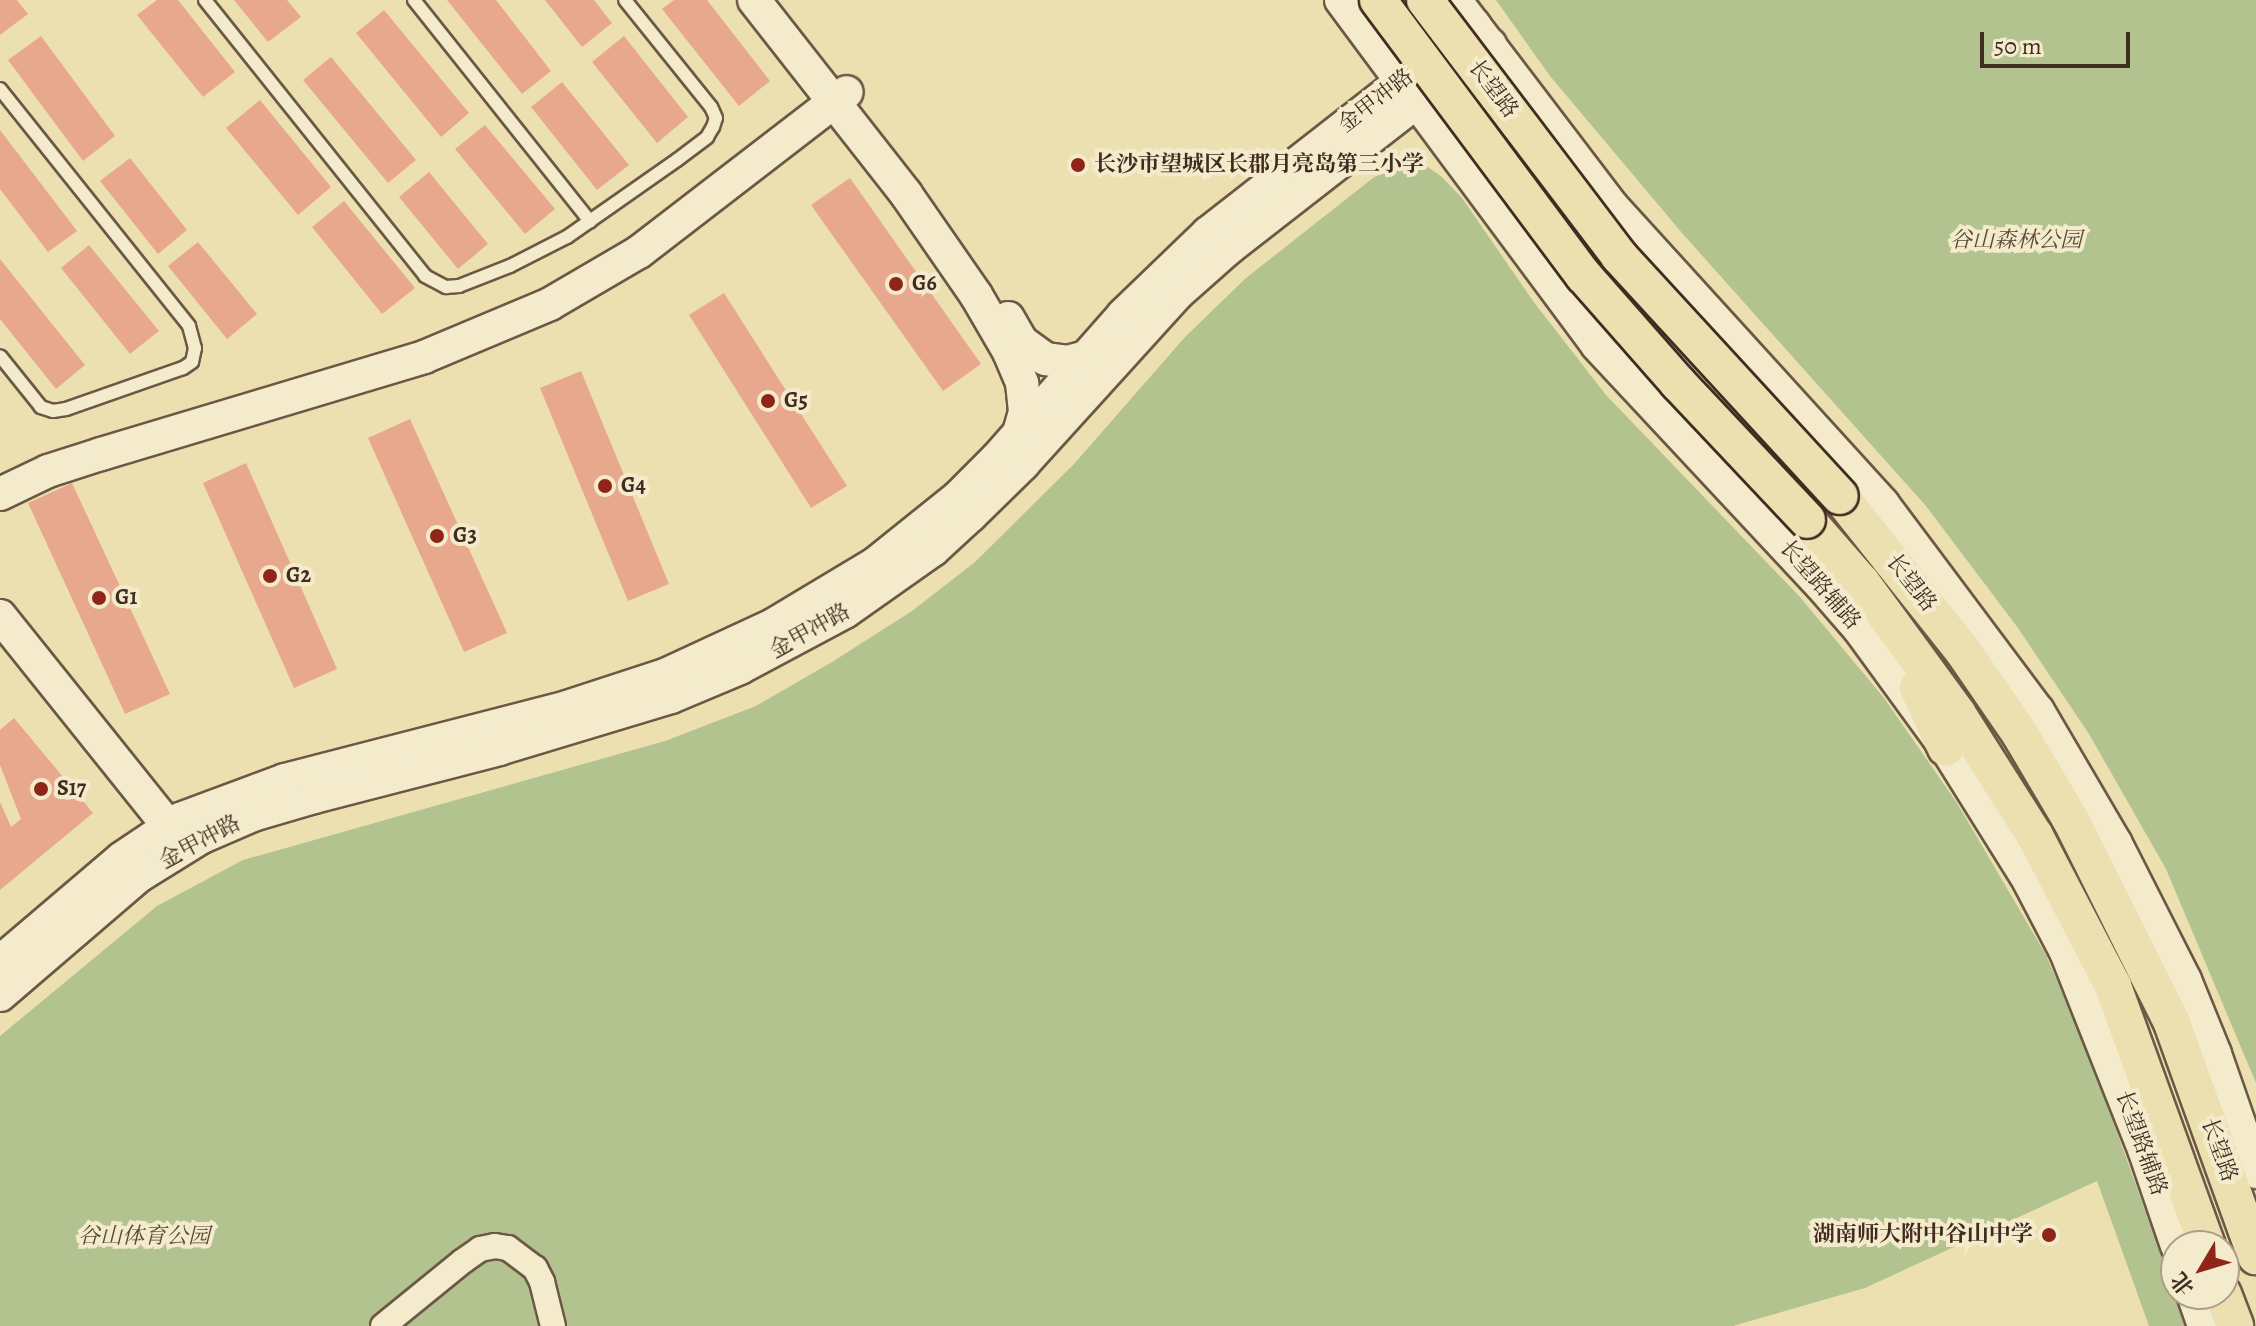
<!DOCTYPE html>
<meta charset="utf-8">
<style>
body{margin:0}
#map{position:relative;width:2256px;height:1326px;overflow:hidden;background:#ece0b1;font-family:Alegreya,"Noto Serif SC",serif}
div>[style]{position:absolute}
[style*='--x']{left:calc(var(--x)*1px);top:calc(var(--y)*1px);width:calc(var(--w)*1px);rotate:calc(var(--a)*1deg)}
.green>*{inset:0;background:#b3c38f}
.building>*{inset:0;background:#e8a88e}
.roads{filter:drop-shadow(2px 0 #6c5845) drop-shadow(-2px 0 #6c5845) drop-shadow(0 2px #6c5845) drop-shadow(0 -2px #6c5845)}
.lane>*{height:12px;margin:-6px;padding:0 6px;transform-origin:6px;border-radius:6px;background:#f3ebcc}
.street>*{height:24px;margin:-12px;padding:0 12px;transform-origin:12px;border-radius:12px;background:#f3ebcc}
.secondary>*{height:32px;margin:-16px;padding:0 16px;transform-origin:16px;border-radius:16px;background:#f3ebcc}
.primary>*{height:36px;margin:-18px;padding:0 18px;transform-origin:18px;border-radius:18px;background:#ece0b1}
.bridges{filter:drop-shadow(2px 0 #422b21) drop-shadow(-2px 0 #422b21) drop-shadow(0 2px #422b21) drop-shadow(0 -2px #422b21)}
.primary-bridge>*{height:36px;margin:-18px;padding:0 18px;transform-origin:18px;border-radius:18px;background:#ece0b1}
.dots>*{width:22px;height:22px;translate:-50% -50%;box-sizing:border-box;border:4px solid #f3ebcc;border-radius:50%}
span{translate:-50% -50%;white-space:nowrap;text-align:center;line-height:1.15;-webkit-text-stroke:8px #f3ebcc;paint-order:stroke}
.street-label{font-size:22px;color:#422b21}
.poi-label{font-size:22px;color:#422b21;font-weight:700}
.left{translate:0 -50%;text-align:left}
.right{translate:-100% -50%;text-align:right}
.park-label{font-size:22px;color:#594937;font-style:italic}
.north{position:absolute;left:2160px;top:1230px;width:80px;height:80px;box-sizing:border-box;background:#f3ebcc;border:2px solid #ac9e88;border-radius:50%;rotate:232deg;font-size:22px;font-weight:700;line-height:32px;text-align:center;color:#422b21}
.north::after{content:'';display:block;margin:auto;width:28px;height:36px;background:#8f2418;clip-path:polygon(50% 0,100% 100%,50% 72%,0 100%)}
.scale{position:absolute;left:1980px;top:32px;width:150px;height:36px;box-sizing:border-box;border:4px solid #422b21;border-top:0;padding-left:10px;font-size:24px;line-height:28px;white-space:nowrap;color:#422b21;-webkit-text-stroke:6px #f3ebcc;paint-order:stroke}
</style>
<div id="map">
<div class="green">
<div style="clip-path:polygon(1496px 0,2256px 0,2256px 1083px,2166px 869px,2089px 734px,2018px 628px,1926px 506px,1682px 233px,1550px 76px)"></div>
<div style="clip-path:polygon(1401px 163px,1422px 163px,1442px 177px,1462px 198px,1533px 301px,1606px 395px,1800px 597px,1884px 698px,1957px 803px,2046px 955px,2089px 1055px,2187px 1326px,2149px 1326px,2097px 1181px,1865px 1288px,1733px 1326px,0 1326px,0 1036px,157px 906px,243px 860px,665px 741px,756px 706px,832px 662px,912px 611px,975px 562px,1074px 464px,1185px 337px,1246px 278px,1373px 178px)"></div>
</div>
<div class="building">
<div style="clip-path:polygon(0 0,17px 0,28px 14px,0 35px)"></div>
<div style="clip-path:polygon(157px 0,178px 0,235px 72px,203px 97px,137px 15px)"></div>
<div style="clip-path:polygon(234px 0,287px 0,301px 17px,268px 42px)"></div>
<div style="clip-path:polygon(447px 0,496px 0,551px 71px,522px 94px)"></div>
<div style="clip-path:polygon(545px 0,594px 0,612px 23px,582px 47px)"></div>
<div style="clip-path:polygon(674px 0,707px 0,770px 81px,739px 106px,662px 9px)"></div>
<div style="clip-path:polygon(384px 10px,469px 113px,441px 137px,356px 33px)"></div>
<div style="clip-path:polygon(41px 36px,115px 136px,83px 161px,8px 60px)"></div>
<div style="clip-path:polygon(624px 36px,688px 117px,657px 143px,592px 62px)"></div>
<div style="clip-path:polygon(331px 57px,416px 160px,388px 183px,303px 80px)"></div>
<div style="clip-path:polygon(562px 82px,629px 165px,597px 190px,531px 107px)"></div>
<div style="clip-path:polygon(260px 100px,331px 187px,298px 215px,226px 128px)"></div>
<div style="clip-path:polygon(485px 125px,555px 209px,525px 234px,455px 149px)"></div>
<div style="clip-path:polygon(0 130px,77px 231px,48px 252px,0 189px)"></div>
<div style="clip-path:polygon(130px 158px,187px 230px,158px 254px,100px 181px)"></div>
<div style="clip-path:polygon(429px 172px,488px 244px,458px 269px,399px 197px)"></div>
<div style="clip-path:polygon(850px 178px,981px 364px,943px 391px,811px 205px)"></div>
<div style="clip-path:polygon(344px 201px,415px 288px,382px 314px,312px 227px)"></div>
<div style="clip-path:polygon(198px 242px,257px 314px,227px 339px,168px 266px)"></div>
<div style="clip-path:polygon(89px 245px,159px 331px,130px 354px,61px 268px)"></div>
<div style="clip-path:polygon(0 259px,85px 365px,56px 389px,0 319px)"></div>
<div style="clip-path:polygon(724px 293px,847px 486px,811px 508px,689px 315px)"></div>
<div style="clip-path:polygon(581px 371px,669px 584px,628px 601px,540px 388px)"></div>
<div style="clip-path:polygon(410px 419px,507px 633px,464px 652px,368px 438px)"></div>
<div style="clip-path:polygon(246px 463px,337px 669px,294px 688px,203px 483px)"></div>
<div style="clip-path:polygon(72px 483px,170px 694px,125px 714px,28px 503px)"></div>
<div style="clip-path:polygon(14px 718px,93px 813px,0 890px,0 802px,11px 827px,21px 819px,0 765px,0 730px)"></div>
</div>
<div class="roads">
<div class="lane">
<div style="--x:205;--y:0;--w:353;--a:51.4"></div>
<div style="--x:425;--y:276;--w:24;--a:28"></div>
<div style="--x:446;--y:287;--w:13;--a:-4"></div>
<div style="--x:459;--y:286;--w:55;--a:-21.4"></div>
<div style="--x:510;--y:266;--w:64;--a:-27"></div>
<div style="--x:567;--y:237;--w:134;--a:-35"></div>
<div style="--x:677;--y:160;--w:38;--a:-37"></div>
<div style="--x:707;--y:137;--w:12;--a:-59"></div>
<div style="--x:713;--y:127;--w:9;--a:-72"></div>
<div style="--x:716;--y:118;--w:12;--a:-114"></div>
<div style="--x:711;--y:107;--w:137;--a:-128.8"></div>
<div style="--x:414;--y:0;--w:283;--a:51.5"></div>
<div style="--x:0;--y:89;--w:303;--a:51.4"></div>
<div style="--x:189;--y:326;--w:23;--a:75"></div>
<div style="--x:195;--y:348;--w:14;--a:102"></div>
<div style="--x:192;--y:362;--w:11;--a:146"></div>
<div style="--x:183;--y:368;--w:124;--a:160.7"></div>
<div style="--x:66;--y:409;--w:13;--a:171"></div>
<div style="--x:53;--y:411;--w:13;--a:-162"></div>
<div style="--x:41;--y:407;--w:65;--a:-128.8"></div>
</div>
<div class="street">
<div style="--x:383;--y:1326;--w:103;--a:-39.1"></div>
<div style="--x:463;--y:1261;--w:21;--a:-35"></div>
<div style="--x:480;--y:1249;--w:15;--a:-11"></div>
<div style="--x:495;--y:1246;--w:13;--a:9"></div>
<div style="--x:508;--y:1248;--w:34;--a:37"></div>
<div style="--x:535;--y:1268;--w:16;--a:63"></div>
<div style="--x:542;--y:1282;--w:45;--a:76"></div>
</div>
<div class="secondary">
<div style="--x:754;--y:0;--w:246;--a:51.9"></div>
<div style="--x:906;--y:194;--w:123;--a:55.3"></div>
<div style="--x:976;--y:295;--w:66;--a:59.9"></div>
<div style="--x:1009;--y:352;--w:34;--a:67"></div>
<div style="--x:1022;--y:383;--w:29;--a:84"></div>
<div style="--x:1025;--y:412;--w:25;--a:106"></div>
<div style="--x:1341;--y:0;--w:430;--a:53.4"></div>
<div style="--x:1597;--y:345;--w:328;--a:47"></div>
<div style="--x:1821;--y:585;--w:60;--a:49.1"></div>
<div style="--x:1860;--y:630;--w:146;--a:53.9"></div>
<div style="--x:1946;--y:748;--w:157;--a:58"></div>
<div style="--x:2029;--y:881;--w:80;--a:62.5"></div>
<div style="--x:2066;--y:952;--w:212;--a:68.4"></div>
<div style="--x:2144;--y:1149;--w:102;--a:71.2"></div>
<div style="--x:1455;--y:0;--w:259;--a:52.7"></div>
<div style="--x:1612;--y:206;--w:403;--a:47.7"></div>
<div style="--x:1883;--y:504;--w:259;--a:53.2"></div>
<div style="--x:2038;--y:711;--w:152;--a:59.6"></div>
<div style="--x:2115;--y:842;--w:155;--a:63.1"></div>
<div style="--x:2185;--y:980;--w:80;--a:67.9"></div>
<div style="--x:2215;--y:1054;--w:125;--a:70.8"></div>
<div style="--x:1008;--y:318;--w:28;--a:60"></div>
<div style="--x:1022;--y:342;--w:29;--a:36"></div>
<div style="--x:1045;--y:359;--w:23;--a:7"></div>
<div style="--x:1068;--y:362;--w:18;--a:-16"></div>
<div style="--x:0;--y:494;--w:53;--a:-25.6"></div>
<div style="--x:48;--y:471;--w:56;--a:-17.8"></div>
<div style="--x:101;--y:454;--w:337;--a:-16.7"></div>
<div style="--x:424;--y:357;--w:137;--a:-22.8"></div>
<div style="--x:550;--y:304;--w:103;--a:-30.3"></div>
<div style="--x:639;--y:252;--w:262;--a:-37.6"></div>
<div style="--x:0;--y:616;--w:288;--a:51.3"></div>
<div style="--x:0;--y:962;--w:160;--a:-40.4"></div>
<div style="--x:122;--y:858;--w:70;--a:-33.9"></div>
<div style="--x:180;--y:819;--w:112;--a:-20.4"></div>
<div style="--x:285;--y:780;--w:291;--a:-14.5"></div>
<div style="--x:567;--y:707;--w:103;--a:-18.1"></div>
<div style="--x:665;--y:675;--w:119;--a:-24.8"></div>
<div style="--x:773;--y:625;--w:120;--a:-31"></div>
<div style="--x:876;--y:563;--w:105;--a:-38.8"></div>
<div style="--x:958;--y:497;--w:55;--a:-45"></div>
<div style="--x:997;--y:458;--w:191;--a:-48.6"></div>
<div style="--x:1123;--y:315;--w:118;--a:-44"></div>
<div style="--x:1208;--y:233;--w:338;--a:-38"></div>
<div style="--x:0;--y:995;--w:183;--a:-40.6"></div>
<div style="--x:139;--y:876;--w:74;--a:-31.8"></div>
<div style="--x:202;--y:837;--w:56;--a:-23.3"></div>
<div style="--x:253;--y:815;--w:64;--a:-16.4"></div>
<div style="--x:314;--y:797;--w:191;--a:-14.5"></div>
<div style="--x:499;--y:749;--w:180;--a:-16.8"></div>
<div style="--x:671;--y:697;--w:75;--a:-22.8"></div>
<div style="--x:740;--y:668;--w:119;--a:-28.1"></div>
<div style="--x:845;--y:612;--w:108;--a:-35.2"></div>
<div style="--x:933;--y:550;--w:52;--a:-42.6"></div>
<div style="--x:971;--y:515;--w:73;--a:-44.4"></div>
<div style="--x:1023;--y:464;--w:228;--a:-47.8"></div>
<div style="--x:1176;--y:295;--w:71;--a:-41.6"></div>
<div style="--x:1229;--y:248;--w:331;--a:-37.9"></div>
<div style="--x:2193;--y:1294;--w:34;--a:71"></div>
</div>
<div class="primary">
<div style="--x:1840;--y:496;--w:198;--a:51.6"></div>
<div style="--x:1963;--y:651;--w:101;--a:55.5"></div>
<div style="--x:2020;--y:734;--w:102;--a:59.4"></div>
<div style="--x:2072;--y:822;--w:225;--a:63.5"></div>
<div style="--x:2172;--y:1023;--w:248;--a:70.2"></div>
<div style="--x:1807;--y:520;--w:84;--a:48.9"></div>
<div style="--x:1862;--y:583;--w:161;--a:53.8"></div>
<div style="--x:1957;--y:713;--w:146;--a:57.6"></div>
<div style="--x:2035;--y:836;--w:169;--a:62.5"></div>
<div style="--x:2113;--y:986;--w:276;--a:70.1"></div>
<div style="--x:1918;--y:688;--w:66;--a:65"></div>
<div style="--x:2223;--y:1294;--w:34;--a:69"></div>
</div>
</div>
<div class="bridges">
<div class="primary-bridge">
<div style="--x:1378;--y:0;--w:344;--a:53.3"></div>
<div style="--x:1584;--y:276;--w:142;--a:48.7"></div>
<div style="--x:1678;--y:383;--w:188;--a:46.7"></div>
<div style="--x:1425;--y:0;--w:321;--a:52.8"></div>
<div style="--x:1619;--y:256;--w:326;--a:47.4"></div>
</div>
</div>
<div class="dots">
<div style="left:1078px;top:165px;background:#8f2418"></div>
<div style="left:896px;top:284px;background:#8f2418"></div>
<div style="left:768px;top:401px;background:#8f2418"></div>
<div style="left:605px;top:486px;background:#8f2418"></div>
<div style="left:437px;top:536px;background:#8f2418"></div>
<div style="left:270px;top:576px;background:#8f2418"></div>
<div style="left:99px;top:598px;background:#8f2418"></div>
<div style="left:41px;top:789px;background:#8f2418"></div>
<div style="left:2049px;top:1235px;background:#8f2418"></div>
</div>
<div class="street-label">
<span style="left:1493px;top:89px;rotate:53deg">长望路</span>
<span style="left:1376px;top:101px;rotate:-38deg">金甲冲路</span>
<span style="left:1911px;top:583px;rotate:52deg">长望路</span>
<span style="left:1820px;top:585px;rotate:49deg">长望路辅路</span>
<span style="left:810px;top:631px;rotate:-29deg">金甲冲路</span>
<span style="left:200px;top:842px;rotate:-28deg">金甲冲路</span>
<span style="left:2141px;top:1143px;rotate:70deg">长望路辅路</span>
<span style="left:2219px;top:1150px;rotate:70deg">长望路</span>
</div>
<div class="poi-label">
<span class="left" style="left:1094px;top:165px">长沙市望城区长郡月亮岛第三小学</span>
<span class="left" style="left:912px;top:284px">G6</span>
<span class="left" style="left:784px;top:401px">G5</span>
<span class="left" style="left:621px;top:486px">G4</span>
<span class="left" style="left:453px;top:536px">G3</span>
<span class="left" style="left:286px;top:576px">G2</span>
<span class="left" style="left:115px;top:598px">G1</span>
<span class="left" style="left:57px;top:789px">S17</span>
<span class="right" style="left:2033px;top:1235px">湖南师大附中谷山中学</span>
</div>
<div class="park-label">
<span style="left:2016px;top:241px">谷山森林公园</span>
<span style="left:144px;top:1237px">谷山体育公园</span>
</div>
<div class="north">北</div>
<div class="scale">50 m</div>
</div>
